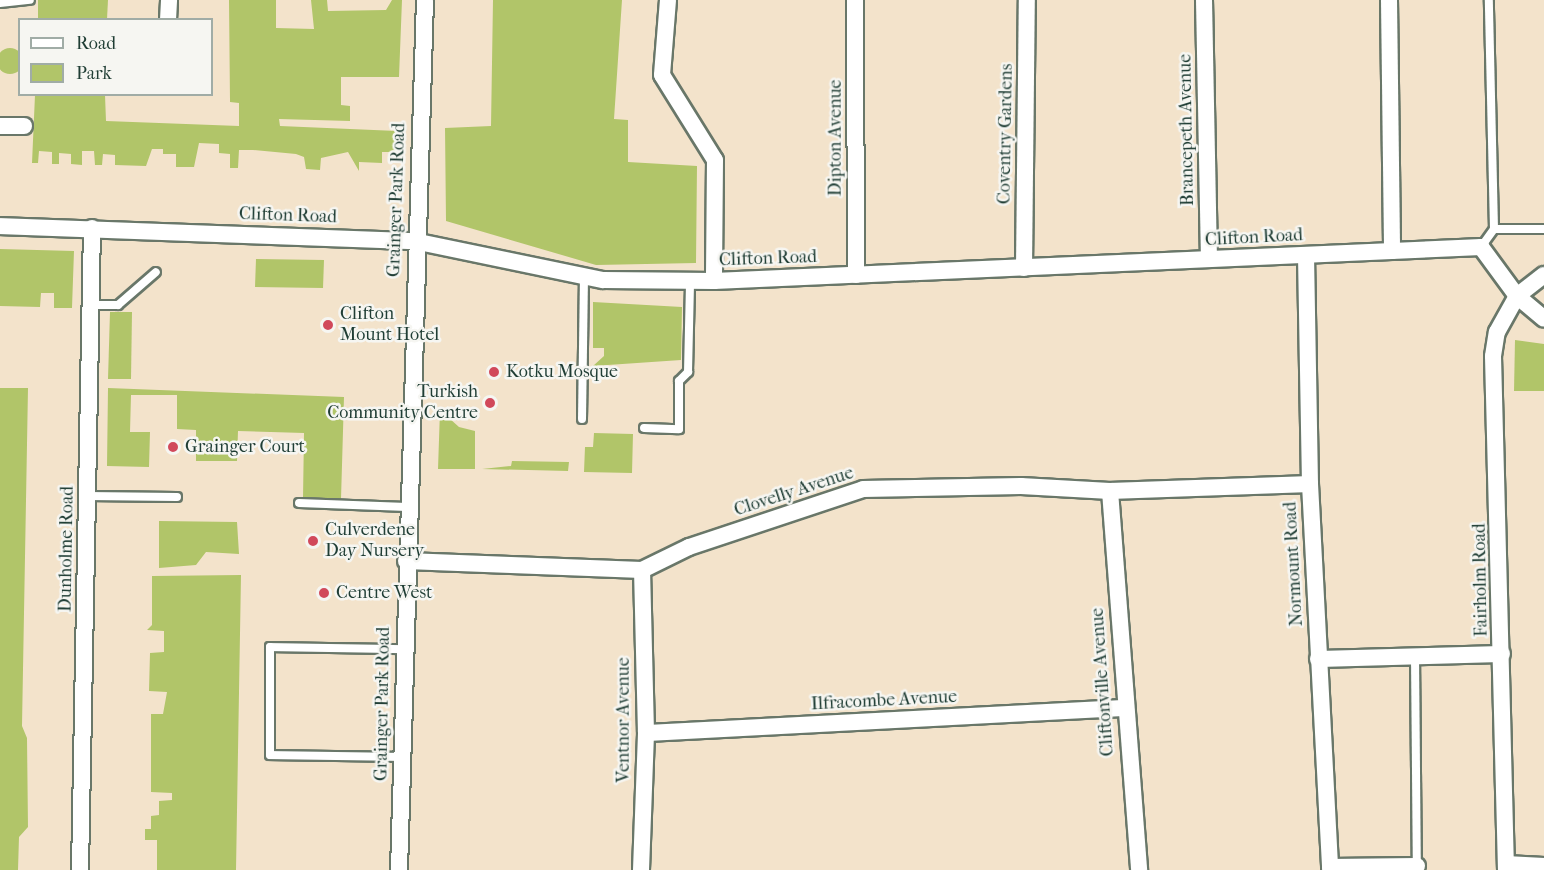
<!DOCTYPE html>
<style>
body{margin:0}
#map{position:relative;width:1544px;height:870px;overflow:hidden;background:#f3e3cb;font-family:"IM FELL French Canon",serif}
div>[style]{position:absolute}
[style*='--x']{left:calc(var(--x)*1px);top:calc(var(--y)*1px);width:calc(var(--w)*1px);rotate:calc(var(--a)*1deg)}
.green>*{inset:0;background:#b1c569}
.round{border-radius:50%}
.roads{filter:drop-shadow(2px 0 #697769) drop-shadow(-2px 0 #697769) drop-shadow(0 2px #697769) drop-shadow(0 -2px #697769)}
.lane>*{height:8px;margin:-4px;padding:0 4px;transform-origin:4px;border-radius:4px;background:#fff}
.street>*{height:16px;margin:-8px;padding:0 8px;transform-origin:8px;border-radius:8px;background:#fff}
.dots>*{width:16px;height:16px;translate:-50% -50%;box-sizing:border-box;border:3px solid #f6f6f2;border-radius:50%}
span{translate:-50% -50%;white-space:nowrap;text-align:center;line-height:1.15;-webkit-text-stroke:5px #f6f6f2;paint-order:stroke}
.street-label{font-size:18px;color:#1f3d34}
.poi-label{font-size:18px;color:#1f3d34}
.left{translate:0 -50%;text-align:left}
.right{translate:-100% -50%;text-align:right}
.legend{position:absolute;left:18px;top:18px;width:195px;height:78px;box-sizing:border-box;background:#f6f6f2;border:2px solid #a0aca6;margin:0;padding:8px 10px;list-style:none;font-size:18px;color:#1f3d34}
.legend li{display:flex;align-items:center;gap:12px;height:30px}
.legend b{width:30px;border:2px solid #a0aca6}
</style>
<div id="map">
<div class="green">
<div style="clip-path:polygon(38px 0,108px 0,107px 19px,38px 19px)"></div>
<div style="clip-path:polygon(229px 0,276px 0,276px 28px,314px 29px,311px 0,327px 0,328px 11px,386px 10px,392px 0,402px 0,399px 77px,341px 77px,341px 105px,350px 106px,350px 121px,279px 119px,280px 126px,397px 131px,397px 152px,382px 152px,382px 163px,359px 162px,359px 171px,348px 152px,321px 158px,320px 170px,306px 169px,304px 157px,296px 154px,253px 150px,239px 150px,238px 168px,230px 168px,230px 154px,219px 153px,219px 144px,199px 143px,194px 167px,176px 167px,176px 154px,163px 154px,163px 149px,152px 149px,146px 166px,115px 165px,115px 155px,103px 154px,102px 165px,95px 165px,94px 151px,82px 151px,82px 165px,71px 164px,71px 154px,59px 153px,59px 164px,52px 164px,52px 152px,39px 151px,38px 163px,32px 163px,35px 95px,105px 95px,106px 121px,239px 126px,239px 103px,230px 102px)"></div>
<div style="clip-path:polygon(493px 0,622px 0,614px 119px,628px 120px,628px 162px,697px 166px,696px 263px,596px 265px,446px 221px,445px 128px,491px 126px)"></div>
<div class="round" style="left:-3px;top:48px;width:26px;height:26px"></div>
<div style="clip-path:polygon(0 249px,74px 251px,72px 308px,54px 308px,54px 293px,41px 293px,40px 307px,0 306px)"></div>
<div style="clip-path:polygon(256px 259px,324px 260px,323px 288px,255px 287px)"></div>
<div style="clip-path:polygon(593px 302px,682px 307px,681px 360px,593px 366px,604px 356px,604px 348px,593px 348px)"></div>
<div style="clip-path:polygon(110px 312px,132px 312px,131px 379px,108px 379px)"></div>
<div style="clip-path:polygon(1515px 340px,1544px 344px,1544px 391px,1514px 391px)"></div>
<div style="clip-path:polygon(0 388px,28px 388px,22px 726px,27px 738px,28px 827px,19px 837px,18px 870px,0 870px)"></div>
<div style="clip-path:polygon(108px 388px,344px 397px,341px 499px,303px 498px,304px 433px,238px 431px,237px 461px,196px 461px,196px 430px,177px 429px,177px 395px,131px 395px,130px 432px,150px 432px,149px 467px,107px 466px)"></div>
<div style="clip-path:polygon(440px 410px,459px 427px,475px 431px,475px 469px,438px 469px)"></div>
<div style="clip-path:polygon(594px 433px,633px 434px,632px 473px,584px 472px,585px 447px,593px 447px)"></div>
<div style="clip-path:polygon(512px 461px,569px 462px,568px 471px,482px 469px,511px 466px)"></div>
<div style="clip-path:polygon(159px 521px,237px 522px,239px 554px,206px 552px,196px 565px,159px 568px)"></div>
<div style="clip-path:polygon(241px 575px,236px 870px,157px 870px,157px 840px,145px 840px,145px 829px,151px 829px,151px 816px,159px 815px,159px 801px,172px 800px,172px 793px,151px 792px,151px 714px,163px 714px,167px 692px,149px 691px,150px 653px,164px 652px,164px 631px,147px 630px,152px 625px,152px 576px)"></div>
</div>
<div class="roads">
<div class="lane">
<div style="--x:0;--y:3;--w:30;--a:-6"></div>
<div style="--x:1494;--y:229;--w:50;--a:0"></div>
<div style="--x:1481;--y:247;--w:22;--a:-54"></div>
<div style="--x:1494;--y:229;--w:229;--a:-91.3"></div>
<div style="--x:90;--y:305;--w:28;--a:0"></div>
<div style="--x:118;--y:305;--w:50;--a:-41"></div>
<div style="--x:582;--y:419;--w:143;--a:-89.2"></div>
<div style="--x:644;--y:428;--w:35;--a:2"></div>
<div style="--x:679;--y:429;--w:48;--a:-90"></div>
<div style="--x:679;--y:381;--w:13;--a:-45"></div>
<div style="--x:688;--y:372;--w:91;--a:-88.7"></div>
<div style="--x:87;--y:496;--w:90;--a:0.6"></div>
<div style="--x:299;--y:503;--w:108;--a:2.1"></div>
<div style="--x:1415;--y:656;--w:213;--a:89.5"></div>
<div style="--x:401;--y:757;--w:131;--a:-179.1"></div>
<div style="--x:270;--y:755;--w:108;--a:-90"></div>
<div style="--x:270;--y:647;--w:134;--a:0.9"></div>
</div>
<div class="street">
<div style="--x:668;--y:0;--w:75;--a:94.6"></div>
<div style="--x:662;--y:75;--w:100;--a:58.1"></div>
<div style="--x:715;--y:160;--w:121;--a:90.5"></div>
<div style="--x:855;--y:0;--w:275;--a:89.8"></div>
<div style="--x:1204;--y:0;--w:259;--a:88.9"></div>
<div style="--x:1389;--y:0;--w:251;--a:89.3"></div>
<div style="--x:168;--y:20;--w:20;--a:-87"></div>
<div style="--x:0;--y:126;--w:24;--a:0"></div>
<div style="--x:0;--y:226;--w:414;--a:2.1"></div>
<div style="--x:414;--y:241;--w:193;--a:11.7"></div>
<div style="--x:603;--y:280;--w:111;--a:0.5"></div>
<div style="--x:714;--y:281;--w:768;--a:-2.54"></div>
<div style="--x:1481;--y:247;--w:61;--a:53.7"></div>
<div style="--x:1517;--y:296;--w:35;--a:40"></div>
<div style="--x:1306;--y:255;--w:229;--a:89"></div>
<div style="--x:1310;--y:484;--w:387;--a:87"></div>
<div style="--x:1024;--y:268;--w:268;--a:-89.4"></div>
<div style="--x:1110;--y:491;--w:380;--a:85.6"></div>
<div style="--x:406;--y:561;--w:236;--a:2.2"></div>
<div style="--x:642;--y:570;--w:52;--a:-26.1"></div>
<div style="--x:689;--y:547;--w:183;--a:-18.4"></div>
<div style="--x:863;--y:489;--w:158;--a:-1.1"></div>
<div style="--x:1021;--y:486;--w:89;--a:3.2"></div>
<div style="--x:1110;--y:491;--w:200;--a:-2"></div>
<div style="--x:1318;--y:659;--w:184;--a:-1.6"></div>
<div style="--x:646;--y:733;--w:479;--a:-3"></div>
<div style="--x:1506;--y:864;--w:38;--a:3"></div>
<div style="--x:1330;--y:867;--w:87;--a:-0.7"></div>
<div style="--x:80;--y:870;--w:642;--a:-88.93"></div>
<div style="--x:399;--y:870;--w:870;--a:-88.29"></div>
<div style="--x:641;--y:870;--w:137;--a:-87.9"></div>
<div style="--x:646;--y:733;--w:163;--a:-91.4"></div>
<div style="--x:1506;--y:870;--w:514;--a:-91.45"></div>
<div style="--x:1493;--y:356;--w:24;--a:-81"></div>
<div style="--x:1497;--y:332;--w:41;--a:-60.9"></div>
<div style="--x:1517;--y:296;--w:34;--a:-38"></div>
</div>
</div>
<div class="dots">
<div style="left:328px;top:325px;background:#d1495b"></div>
<div style="left:494px;top:372px;background:#d1495b"></div>
<div style="left:490px;top:403px;background:#d1495b"></div>
<div style="left:173px;top:447px;background:#d1495b"></div>
<div style="left:313px;top:541px;background:#d1495b"></div>
<div style="left:324px;top:593px;background:#d1495b"></div>
</div>
<div class="street-label">
<span style="left:1187px;top:130px;rotate:-91deg">Brancepeth Avenue</span>
<span style="left:1006px;top:134px;rotate:-89deg">Coventry Gardens</span>
<span style="left:836px;top:138px;rotate:-90deg">Dipton Avenue</span>
<span style="left:397px;top:200px;rotate:-88deg">Grainger Park Road</span>
<span style="left:288px;top:216px;rotate:2deg">Clifton Road</span>
<span style="left:1254px;top:238px;rotate:-3deg">Clifton Road</span>
<span style="left:768px;top:259px;rotate:-2deg">Clifton Road</span>
<span style="left:794px;top:492px;rotate:-18deg">Clovelly Avenue</span>
<span style="left:67px;top:549px;rotate:-89deg">Dunholme Road</span>
<span style="left:1294px;top:564px;rotate:-93deg">Normount Road</span>
<span style="left:1481px;top:580px;rotate:-91deg">Fairholm Road</span>
<span style="left:1103px;top:682px;rotate:-94deg">Cliftonville Avenue</span>
<span style="left:884px;top:701px;rotate:-3deg">Ilfracombe Avenue</span>
<span style="left:383px;top:704px;rotate:-89deg">Grainger Park Road</span>
<span style="left:624px;top:720px;rotate:-90deg">Ventnor Avenue</span>
</div>
<div class="poi-label">
<span class="left" style="left:340px;top:325px">Clifton<br>Mount Hotel</span>
<span class="left" style="left:506px;top:372px">Kotku Mosque</span>
<span class="right" style="left:478px;top:403px">Turkish<br>Community Centre</span>
<span class="left" style="left:185px;top:447px">Grainger Court</span>
<span class="left" style="left:325px;top:541px">Culverdene<br>Day Nursery</span>
<span class="left" style="left:336px;top:593px">Centre West</span>
</div>
<ul class="legend">
<li><b style="height:8px;background:#fff"></b>Road</li>
<li><b style="height:16px;background:#b1c569"></b>Park</li>
</ul>
</div>
